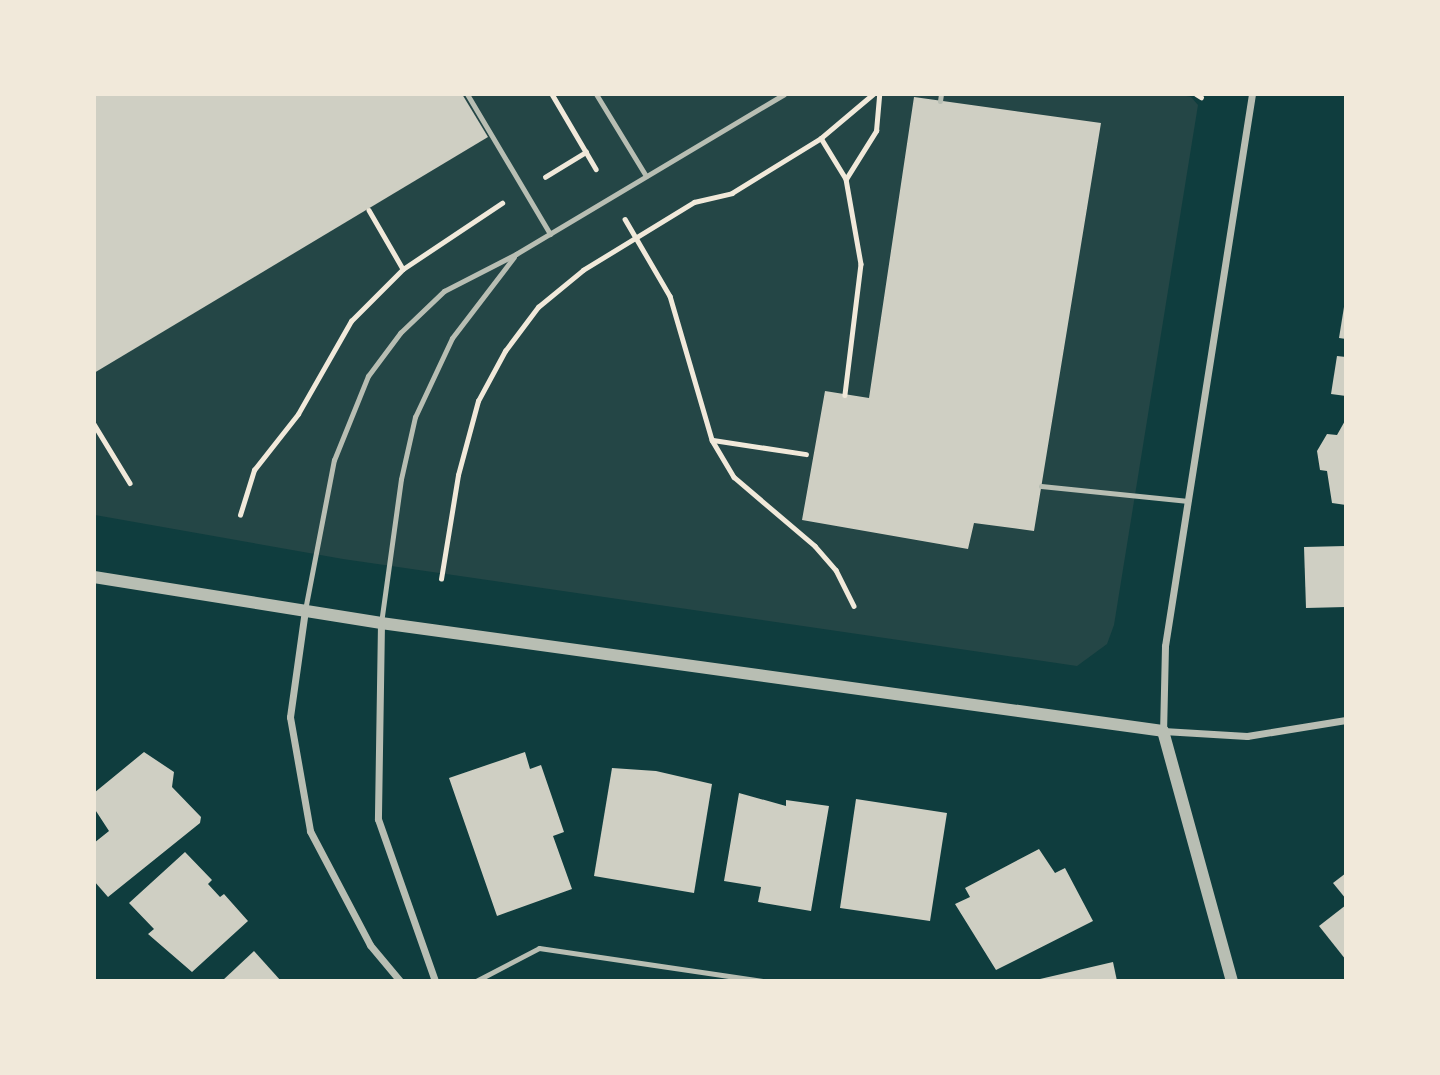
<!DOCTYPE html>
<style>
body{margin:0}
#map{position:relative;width:1440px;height:1075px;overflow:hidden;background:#0f3d3e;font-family:"Fira Sans",sans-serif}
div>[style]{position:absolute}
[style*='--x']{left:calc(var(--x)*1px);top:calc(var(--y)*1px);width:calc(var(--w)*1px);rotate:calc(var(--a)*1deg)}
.green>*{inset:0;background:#244646}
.building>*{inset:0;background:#cfcfc3}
.path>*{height:4.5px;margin:-2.25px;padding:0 2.25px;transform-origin:2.25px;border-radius:2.25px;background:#f1e9da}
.service>*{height:5px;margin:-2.5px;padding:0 2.5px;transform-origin:2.5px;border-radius:2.5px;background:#b8beb3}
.minor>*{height:7px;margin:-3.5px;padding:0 3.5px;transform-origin:3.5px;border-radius:3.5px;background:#b8beb3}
.tertiary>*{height:12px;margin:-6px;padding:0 6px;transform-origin:6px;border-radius:6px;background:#b8beb3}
span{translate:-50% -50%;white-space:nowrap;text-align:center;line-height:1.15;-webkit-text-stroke:5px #f1e9da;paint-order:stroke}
.frame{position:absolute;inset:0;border:96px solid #f1e9da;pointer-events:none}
</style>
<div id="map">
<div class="green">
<div style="clip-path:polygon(1177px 94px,1191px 97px,1198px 105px,1114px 625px,1107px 644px,1077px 666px,343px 559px,95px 515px,94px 95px)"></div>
</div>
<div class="building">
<div style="clip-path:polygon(94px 94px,462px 94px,488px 137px,94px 373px)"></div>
<div style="clip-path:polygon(914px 97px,1101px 123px,1034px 531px,974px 523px,968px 549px,802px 520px,825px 391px,869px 398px)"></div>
<div style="clip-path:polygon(1344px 307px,1346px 308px,1346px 339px,1339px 338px)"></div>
<div style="clip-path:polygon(1337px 356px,1346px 357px,1346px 396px,1331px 394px)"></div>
<div style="clip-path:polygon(1346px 419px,1346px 505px,1332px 503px,1327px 471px,1320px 470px,1317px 451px,1327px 434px,1337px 435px)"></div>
<div style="clip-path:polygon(1346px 546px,1346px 607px,1306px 608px,1304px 547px)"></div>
<div style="clip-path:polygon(144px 752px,174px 772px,172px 787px,201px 817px,200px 823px,108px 897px,94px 881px,94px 843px,109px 831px,94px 808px,94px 793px)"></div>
<div style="clip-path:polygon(525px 752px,530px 769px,541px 765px,564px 832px,553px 836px,572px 889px,497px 916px,449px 778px)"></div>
<div style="clip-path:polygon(612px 768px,656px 771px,712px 784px,694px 893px,594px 876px)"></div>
<div style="clip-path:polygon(739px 793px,786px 806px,786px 800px,829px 806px,811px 911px,758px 902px,761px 887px,724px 881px)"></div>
<div style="clip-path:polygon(856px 799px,947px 813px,930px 921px,840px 908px)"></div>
<div style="clip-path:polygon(1039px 849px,1055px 873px,1065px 868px,1093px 921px,996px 970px,955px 904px,970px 897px,965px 888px)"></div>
<div style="clip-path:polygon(185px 852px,212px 880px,208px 884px,220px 897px,224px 894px,248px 921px,192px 972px,148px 934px,154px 929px,129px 903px)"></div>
<div style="clip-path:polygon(1346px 873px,1346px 899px,1333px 883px)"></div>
<div style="clip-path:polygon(1346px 905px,1346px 960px,1319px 926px)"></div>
<div style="clip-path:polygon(254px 951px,281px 981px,222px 981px)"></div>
<div style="clip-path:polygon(1113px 962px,1117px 981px,1040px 981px,1040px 979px)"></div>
</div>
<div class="path">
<div style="--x:552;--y:94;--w:87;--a:59.6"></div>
<div style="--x:1196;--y:94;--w:6;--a:31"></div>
<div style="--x:821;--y:138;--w:48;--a:58.6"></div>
<div style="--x:846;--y:179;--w:86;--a:80"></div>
<div style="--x:861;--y:264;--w:132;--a:97"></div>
<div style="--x:545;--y:177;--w:48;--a:-31.4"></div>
<div style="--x:846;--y:179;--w:57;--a:-58"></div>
<div style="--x:876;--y:131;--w:37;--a:-85"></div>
<div style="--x:369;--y:210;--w:68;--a:60"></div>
<div style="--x:625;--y:219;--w:89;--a:59.7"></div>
<div style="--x:670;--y:296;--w:150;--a:73.7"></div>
<div style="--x:712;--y:440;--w:43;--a:59.3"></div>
<div style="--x:734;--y:477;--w:106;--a:40.4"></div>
<div style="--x:815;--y:546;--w:32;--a:49"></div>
<div style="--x:836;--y:570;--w:40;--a:63.4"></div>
<div style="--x:94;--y:424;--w:69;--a:58.6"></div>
<div style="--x:713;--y:440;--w:94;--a:8.6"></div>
<div style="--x:240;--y:515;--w:47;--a:-72.7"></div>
<div style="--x:254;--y:470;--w:71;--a:-51.8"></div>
<div style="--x:298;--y:414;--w:107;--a:-60.3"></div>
<div style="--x:351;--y:321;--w:74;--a:-45"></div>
<div style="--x:403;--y:269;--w:119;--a:-33.7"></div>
<div style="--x:441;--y:579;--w:105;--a:-80.7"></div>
<div style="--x:458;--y:475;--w:77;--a:-74.9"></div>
<div style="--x:478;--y:401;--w:57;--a:-61.6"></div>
<div style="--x:505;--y:351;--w:55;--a:-53.1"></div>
<div style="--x:538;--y:307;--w:58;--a:-39.4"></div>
<div style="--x:583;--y:270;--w:130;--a:-31.5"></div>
<div style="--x:694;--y:202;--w:39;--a:-13"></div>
<div style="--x:732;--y:193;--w:105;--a:-31.7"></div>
<div style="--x:821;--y:138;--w:68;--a:-40.2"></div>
</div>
<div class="service">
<div style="--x:467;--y:94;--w:163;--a:59.3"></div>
<div style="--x:596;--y:94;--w:96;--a:58.6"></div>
<div style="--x:940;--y:101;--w:7;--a:-82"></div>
<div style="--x:1041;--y:486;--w:148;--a:5.8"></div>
<div style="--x:305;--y:610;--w:153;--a:-79.1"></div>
<div style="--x:334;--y:460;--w:91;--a:-68"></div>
<div style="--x:368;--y:376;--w:54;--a:-53.3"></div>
<div style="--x:400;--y:333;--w:61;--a:-43.7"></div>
<div style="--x:444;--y:291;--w:81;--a:-27.2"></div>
<div style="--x:516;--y:254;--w:312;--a:-30.8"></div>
<div style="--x:381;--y:623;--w:145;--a:-82.1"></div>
<div style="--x:401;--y:479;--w:64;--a:-77.3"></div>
<div style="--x:415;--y:417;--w:87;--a:-64.9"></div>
<div style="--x:452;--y:338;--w:102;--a:-52.6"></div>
<div style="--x:476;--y:981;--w:71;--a:-27.6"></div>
<div style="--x:539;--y:948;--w:226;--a:8.4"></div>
</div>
<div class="minor">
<div style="--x:1252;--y:94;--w:559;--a:98.96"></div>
<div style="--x:1165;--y:646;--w:85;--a:91.3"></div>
<div style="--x:1163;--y:731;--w:84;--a:3.4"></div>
<div style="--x:1247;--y:736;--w:100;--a:-9.2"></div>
<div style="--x:305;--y:610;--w:108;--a:98"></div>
<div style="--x:290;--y:717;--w:116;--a:80"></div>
<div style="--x:310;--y:831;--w:129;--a:62.2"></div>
<div style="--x:370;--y:945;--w:47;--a:50.2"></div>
<div style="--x:381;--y:623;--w:196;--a:90.9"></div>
<div style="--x:378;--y:819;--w:172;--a:70.6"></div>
</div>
<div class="tertiary">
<div style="--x:94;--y:577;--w:291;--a:9.1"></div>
<div style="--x:381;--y:623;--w:789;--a:7.86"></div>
<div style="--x:1163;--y:731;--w:259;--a:74.6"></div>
</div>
<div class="frame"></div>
</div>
